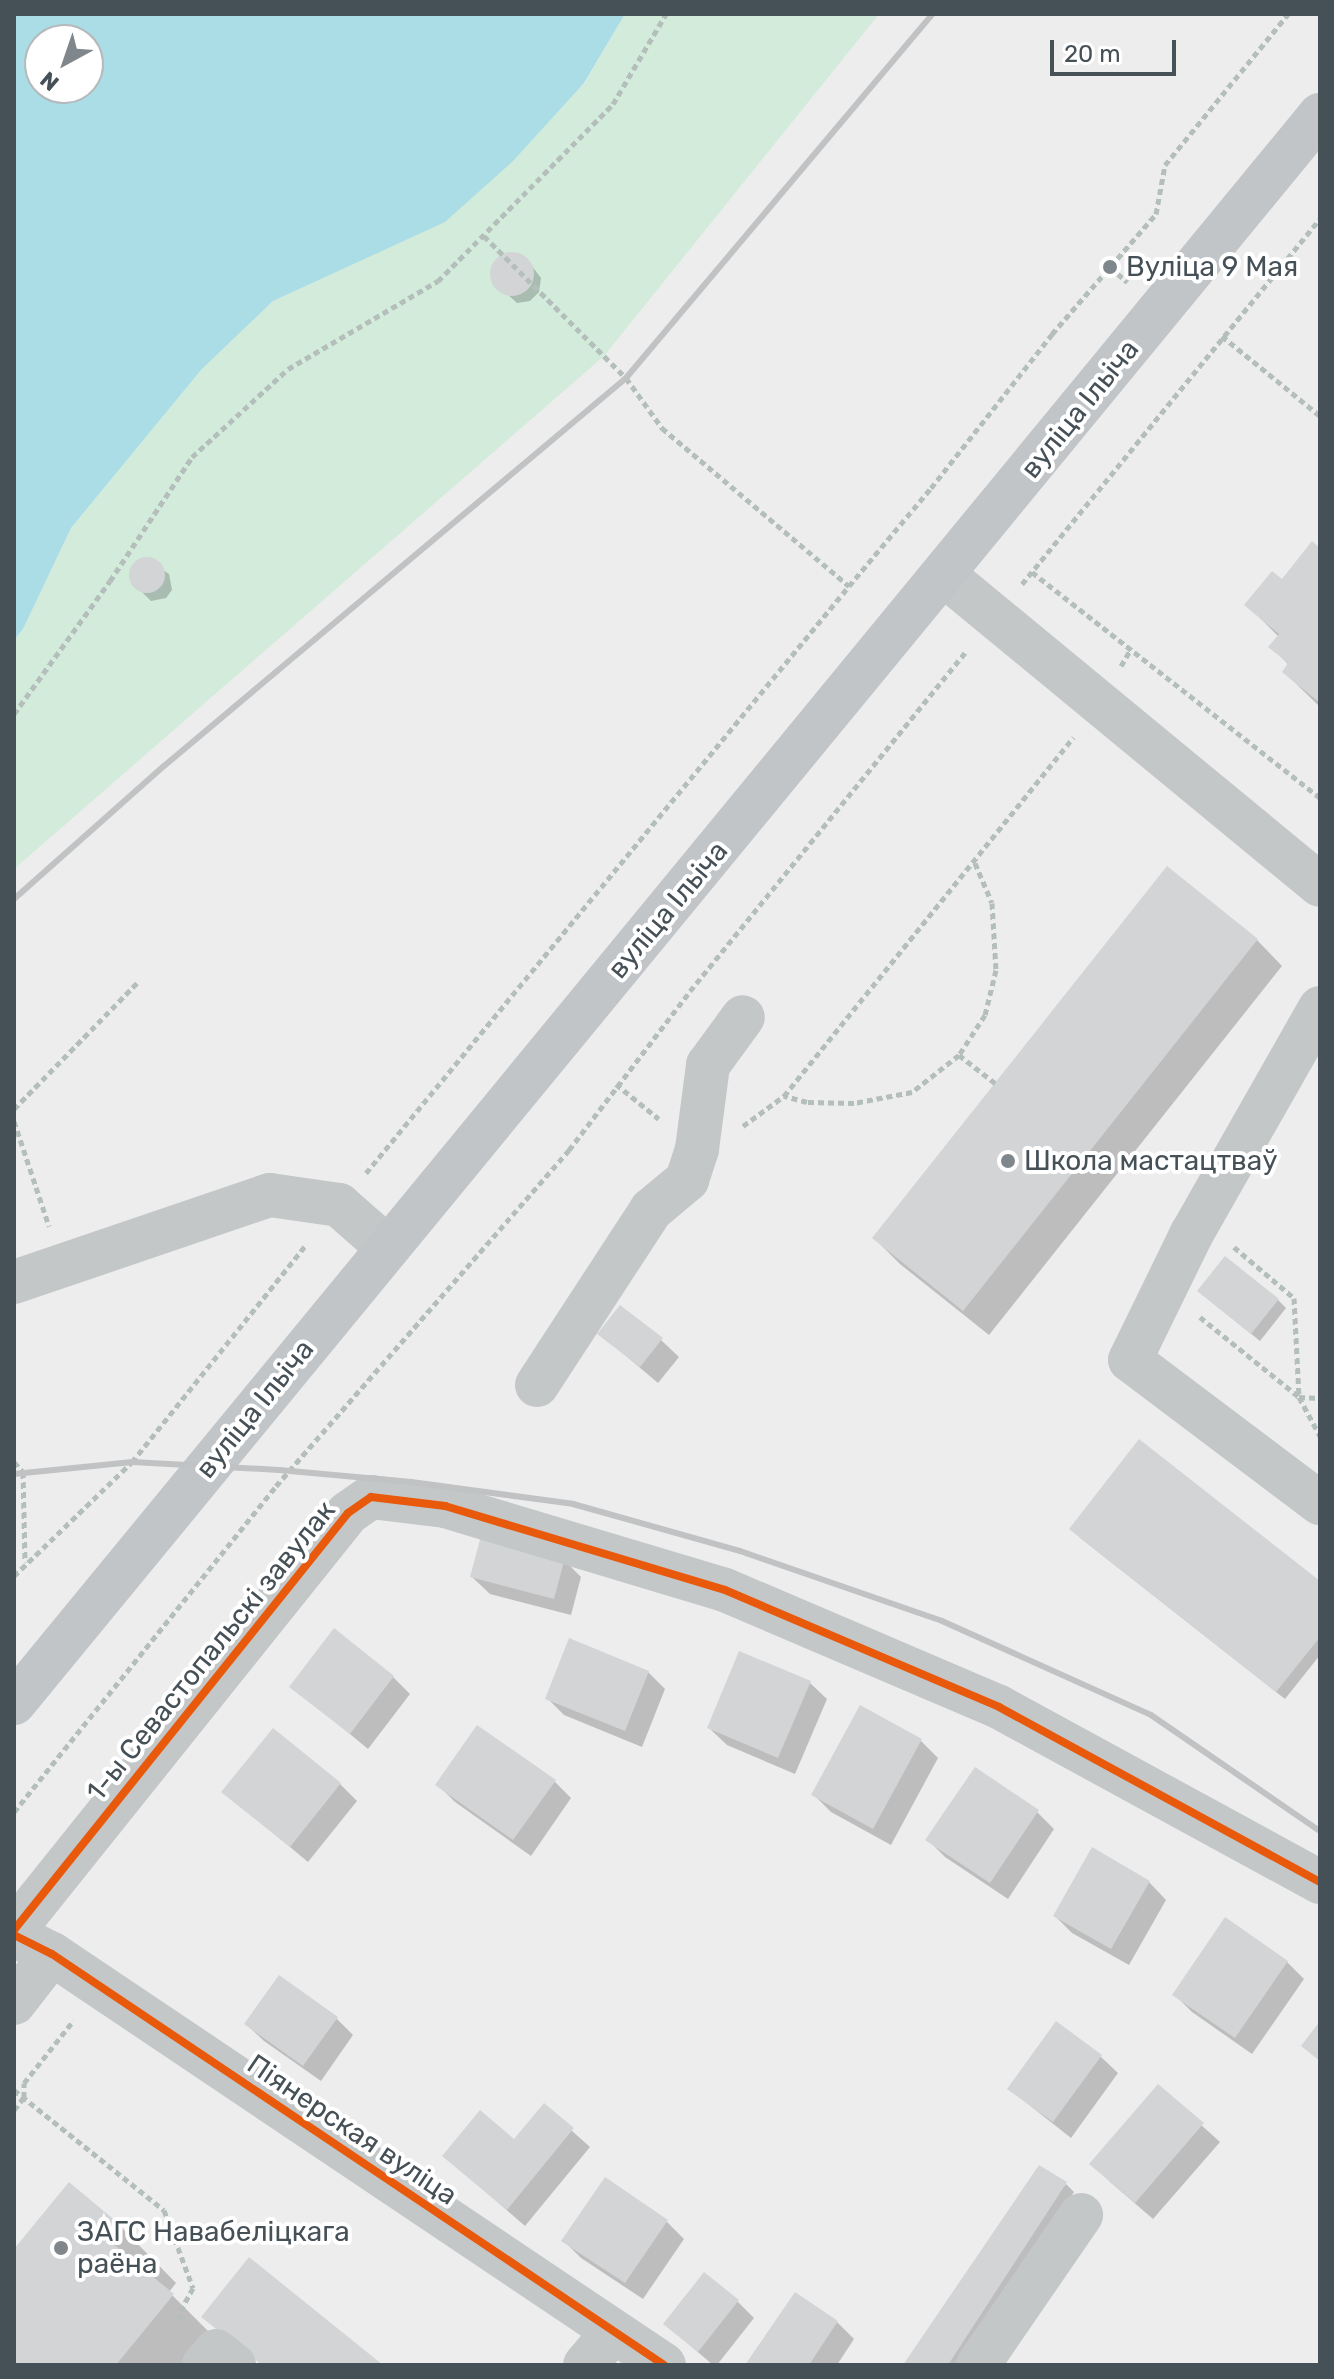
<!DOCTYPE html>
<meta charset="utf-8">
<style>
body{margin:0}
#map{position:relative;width:1334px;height:2379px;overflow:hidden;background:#ededed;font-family:Rubik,sans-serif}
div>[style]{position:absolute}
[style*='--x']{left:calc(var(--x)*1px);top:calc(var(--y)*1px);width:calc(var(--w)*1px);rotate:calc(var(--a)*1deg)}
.green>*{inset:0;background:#d2ebdb}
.water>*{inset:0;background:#aadde6}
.shadow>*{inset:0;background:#0003}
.building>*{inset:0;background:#d3d4d6}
.round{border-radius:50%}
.path>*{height:5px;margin-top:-2.5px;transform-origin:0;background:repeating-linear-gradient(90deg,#b4bebb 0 6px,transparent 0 10px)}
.minor>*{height:44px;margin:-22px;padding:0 22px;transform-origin:22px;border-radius:22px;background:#c4c7c8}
.major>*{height:44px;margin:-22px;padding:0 22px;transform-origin:22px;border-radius:22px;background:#c2c5c8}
.rail>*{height:6px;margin:-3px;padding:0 3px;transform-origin:3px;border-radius:3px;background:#c0c2c3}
.cycleway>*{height:8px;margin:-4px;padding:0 4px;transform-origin:4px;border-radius:4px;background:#e8590c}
.dots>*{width:22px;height:22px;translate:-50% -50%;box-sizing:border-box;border:4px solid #fff;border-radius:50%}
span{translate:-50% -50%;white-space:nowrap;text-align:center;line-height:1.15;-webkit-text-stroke:8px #fff;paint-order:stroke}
.poi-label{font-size:28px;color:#465057}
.left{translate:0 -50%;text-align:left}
.street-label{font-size:28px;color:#465057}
.frame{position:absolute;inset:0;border:16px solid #465057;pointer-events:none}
.north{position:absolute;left:24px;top:24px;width:80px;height:80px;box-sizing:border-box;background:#fff;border:2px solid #b5b9bc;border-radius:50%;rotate:220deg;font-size:22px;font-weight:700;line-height:32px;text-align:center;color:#465057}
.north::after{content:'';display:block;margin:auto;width:28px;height:36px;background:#80878c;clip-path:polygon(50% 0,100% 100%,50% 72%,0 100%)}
.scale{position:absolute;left:1050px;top:40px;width:126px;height:36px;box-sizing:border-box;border:4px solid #465057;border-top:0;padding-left:10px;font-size:24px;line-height:28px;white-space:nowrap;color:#465057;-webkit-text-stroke:6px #fff;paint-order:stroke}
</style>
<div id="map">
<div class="green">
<div style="clip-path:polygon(625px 14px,879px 14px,604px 356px,14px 869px,14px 640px,23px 629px,71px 528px,201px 370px,273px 301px,353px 264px,584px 84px)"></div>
</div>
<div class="water">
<div style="clip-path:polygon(evenodd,14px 14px,625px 14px,584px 83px,513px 161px,445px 222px,273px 301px,201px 370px,71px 528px,23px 629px,14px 640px,14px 14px,40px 40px,88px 40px,88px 88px,40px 88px,40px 40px)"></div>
</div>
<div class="shadow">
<div style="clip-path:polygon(505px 254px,525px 257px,541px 278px,539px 292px,530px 301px,517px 303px,493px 281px,495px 262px)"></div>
<div style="clip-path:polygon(1320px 551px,1320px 707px,1284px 672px,1289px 665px,1271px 647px,1279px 637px,1247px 605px)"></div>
<div style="clip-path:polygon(146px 559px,169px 574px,172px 590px,166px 598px,151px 601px,134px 584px,131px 573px,136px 563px)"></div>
<div style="clip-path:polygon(1257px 940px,1282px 966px,989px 1335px,900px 1264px,874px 1238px)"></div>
<div style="clip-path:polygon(1208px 1299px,1278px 1300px,1286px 1308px,1260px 1341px)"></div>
<div style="clip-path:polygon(600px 1334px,661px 1340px,679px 1357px,658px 1383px)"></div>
<div style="clip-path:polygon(1079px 1537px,1320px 1584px,1320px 1655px,1285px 1699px)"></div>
<div style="clip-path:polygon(564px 1560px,581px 1577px,571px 1615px,490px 1594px,472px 1577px)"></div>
<div style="clip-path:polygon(648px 1672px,665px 1689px,642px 1747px,564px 1715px,547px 1698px)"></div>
<div style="clip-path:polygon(393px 1677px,410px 1694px,368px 1749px,292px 1686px)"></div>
<div style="clip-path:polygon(809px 1682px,827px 1699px,795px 1774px,727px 1745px,709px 1728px)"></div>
<div style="clip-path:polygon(861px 1708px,921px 1741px,938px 1758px,891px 1845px,831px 1812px,814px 1795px)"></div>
<div style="clip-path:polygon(554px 1781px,571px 1798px,531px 1856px,455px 1802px,438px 1785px)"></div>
<div style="clip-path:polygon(340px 1784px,357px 1801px,308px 1862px,224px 1792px)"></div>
<div style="clip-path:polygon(1037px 1812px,1054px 1829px,1008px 1899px,945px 1857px,928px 1840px)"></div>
<div style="clip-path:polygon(1149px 1882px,1166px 1900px,1129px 1965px,1072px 1933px,1055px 1916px)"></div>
<div style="clip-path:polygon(1287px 1962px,1304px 1979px,1252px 2054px,1192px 2012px,1174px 1994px)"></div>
<div style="clip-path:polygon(336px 2018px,353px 2035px,321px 2081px,264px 2041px,246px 2024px)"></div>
<div style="clip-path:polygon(1100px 2056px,1118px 2073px,1071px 2138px,1009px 2089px)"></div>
<div style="clip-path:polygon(1158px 2086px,1220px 2142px,1153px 2219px,1109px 2181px)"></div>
<div style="clip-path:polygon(544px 2106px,590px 2147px,525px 2226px,445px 2156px,514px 2142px)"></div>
<div style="clip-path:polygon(1066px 2184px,1074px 2192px,961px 2365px,905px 2365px)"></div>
<div style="clip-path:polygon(667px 2222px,684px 2239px,643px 2299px,581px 2258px,564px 2241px)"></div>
<div style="clip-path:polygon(123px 2229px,176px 2283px,169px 2292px,226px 2349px,213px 2365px,14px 2365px,14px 2252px)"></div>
<div style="clip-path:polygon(795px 2294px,837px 2322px,854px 2339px,837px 2365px,748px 2365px)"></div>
<div style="clip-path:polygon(737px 2301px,754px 2318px,717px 2365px,713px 2365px,665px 2324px)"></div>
</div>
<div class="building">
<div class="round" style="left:490px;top:252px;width:44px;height:44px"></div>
<div style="clip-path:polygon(1312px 541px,1320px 548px,1320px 703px,1282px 672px,1288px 663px,1268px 647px,1279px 634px,1244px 605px,1272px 571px,1282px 579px)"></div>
<div class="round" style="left:129px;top:557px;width:36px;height:36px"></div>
<div style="clip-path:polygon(1167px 866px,1258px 939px,963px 1311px,872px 1238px)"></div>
<div style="clip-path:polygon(1225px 1256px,1279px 1299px,1251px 1334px,1197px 1291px)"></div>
<div style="clip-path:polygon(620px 1305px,663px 1338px,640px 1367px,597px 1334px)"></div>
<div style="clip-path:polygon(1139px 1439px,1320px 1581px,1320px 1637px,1276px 1692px,1069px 1529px)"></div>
<div style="clip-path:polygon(481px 1536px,565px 1558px,554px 1599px,470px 1577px)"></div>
<div style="clip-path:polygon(334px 1628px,394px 1676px,350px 1734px,289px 1687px)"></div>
<div style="clip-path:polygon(569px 1638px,649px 1671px,625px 1731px,545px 1699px)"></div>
<div style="clip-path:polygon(739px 1651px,811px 1681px,778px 1758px,707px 1728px)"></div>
<div style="clip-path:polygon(860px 1705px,922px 1739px,873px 1829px,811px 1795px)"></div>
<div style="clip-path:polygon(477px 1725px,556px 1780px,513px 1840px,435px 1785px)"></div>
<div style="clip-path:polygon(273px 1728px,341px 1783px,290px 1847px,221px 1792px)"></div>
<div style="clip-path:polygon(975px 1767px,1039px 1810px,990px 1883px,925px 1840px)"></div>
<div style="clip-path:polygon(1092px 1847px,1150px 1881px,1111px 1949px,1053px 1916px)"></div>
<div style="clip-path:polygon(1225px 1917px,1288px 1961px,1235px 2038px,1172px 1995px)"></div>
<div style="clip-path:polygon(279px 1975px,338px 2017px,303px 2066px,244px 2024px)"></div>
<div style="clip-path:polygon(1056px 2021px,1102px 2055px,1053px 2122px,1007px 2089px)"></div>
<div style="clip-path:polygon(1320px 2021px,1320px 2061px,1301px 2046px)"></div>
<div style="clip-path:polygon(1158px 2084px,1204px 2123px,1135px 2203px,1089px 2164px)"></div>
<div style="clip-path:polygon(544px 2103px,574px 2128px,507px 2210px,442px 2156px,480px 2110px,514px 2139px)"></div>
<div style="clip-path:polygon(1039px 2165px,1067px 2182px,948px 2365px,903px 2365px)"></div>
<div style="clip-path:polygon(605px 2177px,668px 2220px,625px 2283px,561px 2241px)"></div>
<div style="clip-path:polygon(69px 2182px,124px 2228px,112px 2243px,174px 2294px,116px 2365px,14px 2365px,14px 2249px)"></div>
<div style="clip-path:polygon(249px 2257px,383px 2365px,262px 2365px,201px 2317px)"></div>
<div style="clip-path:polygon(704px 2272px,739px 2300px,698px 2352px,663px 2324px)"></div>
<div style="clip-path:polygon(795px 2292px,838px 2321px,809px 2365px,745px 2365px)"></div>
</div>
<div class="path">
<div style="--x:484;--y:236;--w:201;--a:45"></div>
<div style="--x:626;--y:378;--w:62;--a:54.2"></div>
<div style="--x:662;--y:428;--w:245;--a:40.2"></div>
<div style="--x:849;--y:586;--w:128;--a:-50.1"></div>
<div style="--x:931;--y:488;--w:196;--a:-51.8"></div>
<div style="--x:1052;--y:334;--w:159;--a:-49.1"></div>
<div style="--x:1156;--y:214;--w:50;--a:-79.6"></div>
<div style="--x:1165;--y:165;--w:195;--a:-50.8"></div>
<div style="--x:1110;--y:267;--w:23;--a:41"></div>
<div style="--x:1222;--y:336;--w:127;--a:39.2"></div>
<div style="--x:1032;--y:572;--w:366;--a:38.1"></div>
<div style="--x:1022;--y:584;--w:472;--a:-50.8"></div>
<div style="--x:1121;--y:666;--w:20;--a:-60"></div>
<div style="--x:14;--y:714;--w:164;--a:-54.2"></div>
<div style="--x:110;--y:581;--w:149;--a:-56.5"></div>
<div style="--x:192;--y:457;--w:130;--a:-42.5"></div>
<div style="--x:288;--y:369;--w:174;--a:-30.4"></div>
<div style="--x:438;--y:281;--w:249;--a:-45.3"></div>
<div style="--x:613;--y:104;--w:104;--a:-59.5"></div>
<div style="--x:975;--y:863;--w:43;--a:67"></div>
<div style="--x:992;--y:903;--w:67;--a:86.6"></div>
<div style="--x:996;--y:970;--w:46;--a:103.7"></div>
<div style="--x:985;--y:1015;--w:48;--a:123"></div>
<div style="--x:959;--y:1055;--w:60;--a:141.8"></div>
<div style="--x:912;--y:1092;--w:59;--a:169.3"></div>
<div style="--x:854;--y:1103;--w:47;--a:-178.8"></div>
<div style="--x:807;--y:1102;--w:24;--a:-165"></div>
<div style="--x:784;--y:1096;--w:461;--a:-51.1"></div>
<div style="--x:959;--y:1055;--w:46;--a:37.9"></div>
<div style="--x:616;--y:1084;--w:55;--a:39.1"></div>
<div style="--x:14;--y:1109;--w:177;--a:-45.7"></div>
<div style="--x:14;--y:1121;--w:111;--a:71.6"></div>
<div style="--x:743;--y:1126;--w:51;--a:-36.2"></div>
<div style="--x:366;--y:1173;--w:760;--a:-50.55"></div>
<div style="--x:1234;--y:1247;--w:79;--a:40.4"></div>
<div style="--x:1294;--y:1298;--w:99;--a:87.1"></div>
<div style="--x:1299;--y:1397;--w:21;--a:3"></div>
<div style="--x:1200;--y:1317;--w:127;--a:38.9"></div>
<div style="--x:1299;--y:1397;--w:44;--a:61.7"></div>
<div style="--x:14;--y:1462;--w:13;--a:48"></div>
<div style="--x:23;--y:1472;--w:90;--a:88.7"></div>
<div style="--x:14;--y:1576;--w:164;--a:-44"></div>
<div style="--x:132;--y:1462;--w:278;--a:-51.3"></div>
<div style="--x:14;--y:1812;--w:418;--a:-51.2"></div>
<div style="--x:276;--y:1486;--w:446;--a:-48.9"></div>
<div style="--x:569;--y:1150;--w:200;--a:-52.7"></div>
<div style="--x:690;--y:991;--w:439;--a:-50.9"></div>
<div style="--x:14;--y:2090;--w:192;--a:38.7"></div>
<div style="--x:164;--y:2210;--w:83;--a:69.6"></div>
<div style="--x:193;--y:2288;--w:31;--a:119"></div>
<div style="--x:178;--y:2315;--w:11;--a:41"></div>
<div style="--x:14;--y:2110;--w:16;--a:-52"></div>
<div style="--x:24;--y:2097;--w:14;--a:-90"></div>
<div style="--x:24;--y:2083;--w:80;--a:-51.6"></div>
</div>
<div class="minor">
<div style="--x:944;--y:575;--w:487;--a:39.5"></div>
<div style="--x:1320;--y:1008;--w:259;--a:119.6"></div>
<div style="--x:1192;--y:1233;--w:141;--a:116"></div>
<div style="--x:1130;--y:1360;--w:238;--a:37"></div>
<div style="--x:14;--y:1282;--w:270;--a:-18.8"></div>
<div style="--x:270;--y:1195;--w:70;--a:8.2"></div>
<div style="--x:339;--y:1205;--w:65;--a:41.3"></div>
<div style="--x:537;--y:1385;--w:209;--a:-56.9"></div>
<div style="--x:651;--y:1210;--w:47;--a:-39.8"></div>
<div style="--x:687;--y:1180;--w:33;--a:-72"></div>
<div style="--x:697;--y:1149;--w:85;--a:-82.5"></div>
<div style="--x:708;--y:1065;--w:59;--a:-53.9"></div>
<div style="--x:14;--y:1930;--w:534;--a:-51.31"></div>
<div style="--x:348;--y:1513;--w:28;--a:-35"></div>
<div style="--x:371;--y:1497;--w:75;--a:6.9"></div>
<div style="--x:445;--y:1506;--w:292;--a:16.7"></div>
<div style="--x:725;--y:1590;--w:298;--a:23.1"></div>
<div style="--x:999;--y:1707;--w:366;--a:28.6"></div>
<div style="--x:14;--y:1935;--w:42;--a:26.6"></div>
<div style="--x:52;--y:1954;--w:737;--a:33.88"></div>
<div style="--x:14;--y:2003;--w:62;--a:-52.2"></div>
<div style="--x:204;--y:2365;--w:18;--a:-49"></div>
<div style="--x:216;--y:2351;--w:23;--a:38"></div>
<div style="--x:585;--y:2365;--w:43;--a:-49.7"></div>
<div style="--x:978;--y:2365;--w:182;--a:-55.5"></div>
</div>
<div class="major">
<div style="--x:14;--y:1703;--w:2056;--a:-50.57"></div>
</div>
<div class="rail">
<div style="--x:14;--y:899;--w:200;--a:-41.6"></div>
<div style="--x:164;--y:766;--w:603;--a:-40.02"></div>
<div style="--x:626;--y:378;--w:476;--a:-49.9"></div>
<div style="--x:14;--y:1474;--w:119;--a:-5.8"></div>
<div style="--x:132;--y:1462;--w:147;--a:3.1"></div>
<div style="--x:279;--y:1470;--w:133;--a:5.2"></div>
<div style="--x:411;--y:1482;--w:163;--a:7.7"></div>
<div style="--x:573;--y:1504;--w:173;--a:15.7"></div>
<div style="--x:740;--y:1551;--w:214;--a:19.1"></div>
<div style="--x:942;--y:1621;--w:229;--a:24.2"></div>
<div style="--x:1151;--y:1715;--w:205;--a:34.5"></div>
</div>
<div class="cycleway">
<div style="--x:14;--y:1930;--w:534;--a:-51.31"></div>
<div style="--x:348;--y:1513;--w:28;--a:-35"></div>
<div style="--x:371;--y:1497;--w:75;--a:6.9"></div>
<div style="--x:445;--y:1506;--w:292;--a:16.7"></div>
<div style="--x:725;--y:1590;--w:298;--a:23.1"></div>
<div style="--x:999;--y:1707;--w:366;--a:28.6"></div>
<div style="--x:14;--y:1935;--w:42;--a:26.6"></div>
<div style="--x:52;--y:1954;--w:737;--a:33.88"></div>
</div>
<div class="dots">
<div style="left:1110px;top:267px;background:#80878c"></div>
<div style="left:1008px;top:1161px;background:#80878c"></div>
<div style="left:61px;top:2248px;background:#80878c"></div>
</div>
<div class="poi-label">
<span class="left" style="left:1126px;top:267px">Вуліца 9 Мая</span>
<span class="left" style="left:1024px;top:1161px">Школа мастацтваў</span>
<span class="left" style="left:77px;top:2248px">ЗАГС Навабеліцкага<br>раёна</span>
</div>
<div class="street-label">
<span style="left:1080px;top:409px;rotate:-51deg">вуліца Ільіча</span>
<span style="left:668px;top:910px;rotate:-50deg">вуліца Ільіча</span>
<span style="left:255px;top:1409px;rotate:-51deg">вуліца Ільіча</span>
<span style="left:211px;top:1651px;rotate:-51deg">1-ы Севастопальскі завулак</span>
<span style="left:352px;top:2130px;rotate:34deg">Піянерская вуліца</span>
</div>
<div class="frame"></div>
<div class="north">N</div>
<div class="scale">20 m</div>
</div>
